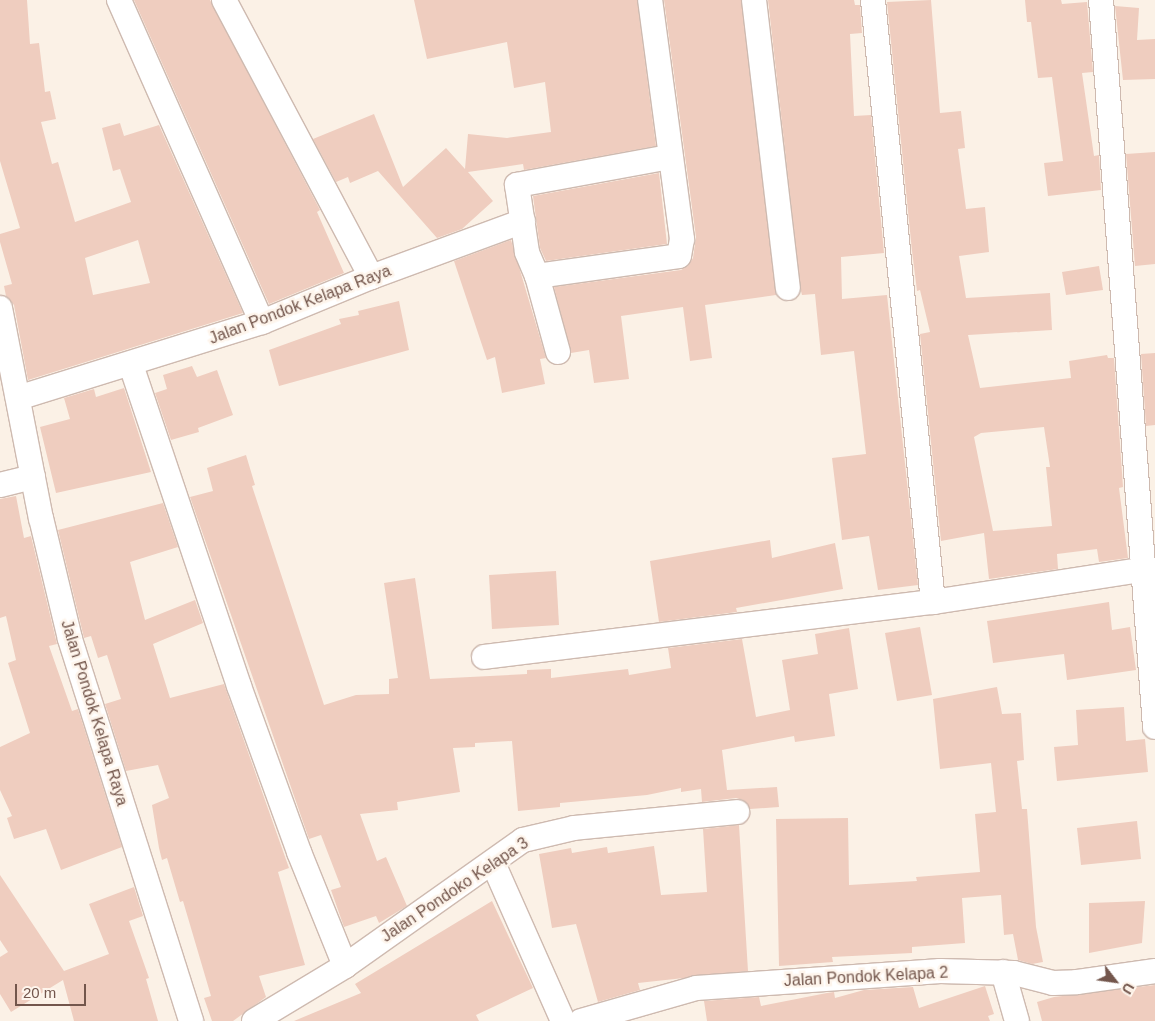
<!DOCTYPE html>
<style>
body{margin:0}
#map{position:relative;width:1155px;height:1021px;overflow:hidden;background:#fbf1e6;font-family:Helvetica,sans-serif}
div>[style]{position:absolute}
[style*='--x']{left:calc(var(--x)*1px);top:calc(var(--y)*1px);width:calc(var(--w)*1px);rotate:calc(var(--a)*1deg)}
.building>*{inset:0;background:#efcdbf}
.roads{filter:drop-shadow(1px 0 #cebab0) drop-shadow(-1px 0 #cebab0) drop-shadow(0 1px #cebab0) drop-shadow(0 -1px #cebab0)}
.minor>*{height:24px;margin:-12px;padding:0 12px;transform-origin:12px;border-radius:12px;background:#fff}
span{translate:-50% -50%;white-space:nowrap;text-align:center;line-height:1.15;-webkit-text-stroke:5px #fef5ec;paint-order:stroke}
.street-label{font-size:16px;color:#73564c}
.north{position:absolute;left:1090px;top:956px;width:50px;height:50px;-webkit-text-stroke:4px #fef5ec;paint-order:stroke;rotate:120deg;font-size:14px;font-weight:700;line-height:20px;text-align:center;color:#73564c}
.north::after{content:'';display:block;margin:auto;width:18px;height:22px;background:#73564c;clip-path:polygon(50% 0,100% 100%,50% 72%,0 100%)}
.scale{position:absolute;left:15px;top:984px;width:71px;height:22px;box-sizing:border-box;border:2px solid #73564c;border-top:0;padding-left:6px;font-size:15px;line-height:18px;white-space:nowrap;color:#73564c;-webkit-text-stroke:4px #fef5ec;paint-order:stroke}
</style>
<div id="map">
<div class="building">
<div style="clip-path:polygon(evenodd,0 0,27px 0,30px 44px,39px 43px,45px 92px,50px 91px,56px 119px,41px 122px,52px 164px,58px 162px,75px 222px,131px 202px,120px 169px,113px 171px,102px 128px,120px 123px,124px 136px,159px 125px,243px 313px,28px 380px,14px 305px,6px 296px,4px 286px,12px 284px,0 242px,0 234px,20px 228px,0 161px,0 0,138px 240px,150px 283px,93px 295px,85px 258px,138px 240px)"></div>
<div style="clip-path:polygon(134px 0,210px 0,320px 210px,317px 212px,344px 273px,269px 304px)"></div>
<div style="clip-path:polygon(414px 0,637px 0,656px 146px,524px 170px,523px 164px,468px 172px,493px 201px,462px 229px,437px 238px,378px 171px,350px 183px,348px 177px,336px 182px,313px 139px,374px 114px,403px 187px,446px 148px,465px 169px,468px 134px,507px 138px,551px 132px,545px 82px,514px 88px,507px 42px,427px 59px)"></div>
<div style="clip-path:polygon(664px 0,741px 0,776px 295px,705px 305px,712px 358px,690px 361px,683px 307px,621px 316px,629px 379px,594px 383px,589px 350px,571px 353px,554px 287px,681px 270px,688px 266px,693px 258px,696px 237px)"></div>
<div style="clip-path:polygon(768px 0,854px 0,855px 5px,860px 5px,862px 33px,850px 34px,854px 116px,871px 115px,884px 253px,841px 257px,842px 299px,887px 295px,918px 585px,878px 590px,869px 536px,842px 540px,832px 458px,866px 454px,854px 351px,821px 355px,815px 294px,802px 295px,801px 291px)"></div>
<div style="clip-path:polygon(evenodd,931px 0,940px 113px,961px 111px,965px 148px,958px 149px,966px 209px,985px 207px,989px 252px,959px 256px,966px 298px,1050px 293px,1052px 330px,968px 335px,980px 388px,1071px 378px,1069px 361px,1107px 355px,1108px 358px,1114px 358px,1123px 487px,1119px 488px,1128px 558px,1099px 562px,1097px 549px,1057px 554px,1058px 569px,989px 579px,984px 533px,941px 541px,920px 334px,930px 332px,920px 290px,917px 291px,912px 251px,887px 2px,931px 0,1044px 427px,1050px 467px,1046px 467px,1052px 526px,993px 531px,974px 437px,981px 433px,1044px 427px)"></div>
<div style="clip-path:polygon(1025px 0,1061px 0,1062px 4px,1087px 2px,1093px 72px,1082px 73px,1094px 156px,1099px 155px,1101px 190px,1048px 196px,1044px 163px,1063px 161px,1052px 77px,1038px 78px,1031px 22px,1027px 22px)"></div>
<div style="clip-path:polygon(1115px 6px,1139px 8px,1137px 40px,1155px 39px,1155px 79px,1123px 80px)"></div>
<div style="clip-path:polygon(1155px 152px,1155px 264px,1135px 266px,1126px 154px)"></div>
<div style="clip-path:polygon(659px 173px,667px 244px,546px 261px,540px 248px,533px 196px)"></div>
<div style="clip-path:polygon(511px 240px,546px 358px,540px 359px,545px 384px,502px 393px,495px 357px,487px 360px,454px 261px)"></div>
<div style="clip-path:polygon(1099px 266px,1103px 290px,1066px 295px,1062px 272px)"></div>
<div style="clip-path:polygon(399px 301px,409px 350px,279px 386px,269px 350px,341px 324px,339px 319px,359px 315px,358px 311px)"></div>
<div style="clip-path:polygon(1155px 353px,1155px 425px,1146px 426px,1141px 354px)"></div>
<div style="clip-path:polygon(192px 366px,197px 377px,217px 370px,233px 415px,198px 428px,199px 432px,171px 440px,155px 393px,167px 389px,163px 375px)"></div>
<div style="clip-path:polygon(124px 388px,151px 472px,56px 493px,40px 427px,70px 419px,64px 398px,94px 389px,96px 397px)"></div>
<div style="clip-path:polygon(246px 455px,255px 485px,252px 486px,324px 705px,356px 695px,389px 694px,389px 679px,398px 678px,384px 583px,415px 578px,430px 679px,527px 674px,527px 670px,551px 669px,551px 678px,628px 669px,629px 675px,671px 668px,668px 648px,742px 639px,756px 717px,790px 710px,782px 660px,818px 654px,815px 634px,849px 628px,858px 689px,829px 694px,835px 736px,795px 742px,794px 736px,722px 750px,727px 790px,777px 787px,779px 807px,750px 809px,743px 800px,736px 798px,702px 802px,701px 789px,681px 792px,681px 788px,647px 795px,560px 803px,560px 807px,518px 811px,512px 741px,475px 743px,475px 747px,453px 748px,460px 792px,397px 802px,398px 810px,360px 814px,377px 861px,386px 857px,407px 906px,379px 923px,376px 916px,344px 927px,331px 890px,341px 887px,321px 835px,309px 839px,190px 497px,213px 491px,207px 468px)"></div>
<div style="clip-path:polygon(16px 496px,24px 538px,31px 536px,57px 644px,49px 646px,72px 711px,78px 709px,122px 847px,61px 870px,46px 829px,14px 839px,7px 818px,12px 816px,0 790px,0 747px,30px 733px,8px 663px,16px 660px,6px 616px,0 618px,0 499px)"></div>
<div style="clip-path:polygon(163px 503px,178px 547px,130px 562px,145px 620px,195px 600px,203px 623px,153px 644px,170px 698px,224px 684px,289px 868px,278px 872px,305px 965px,259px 976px,266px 997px,233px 1021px,212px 1021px,204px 998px,211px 996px,183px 901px,180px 902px,167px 858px,162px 860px,159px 848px,152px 805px,169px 798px,158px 765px,126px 771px,105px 704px,121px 699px,107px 655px,98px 658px,91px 636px,84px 638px,58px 530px)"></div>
<div style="clip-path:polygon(770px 540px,772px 558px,835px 543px,843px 589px,736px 608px,737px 612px,659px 622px,650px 561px)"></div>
<div style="clip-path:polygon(556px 571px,559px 625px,492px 629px,489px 575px)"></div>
<div style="clip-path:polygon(1109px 602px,1112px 630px,1130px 627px,1136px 670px,1067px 680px,1064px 654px,993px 663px,987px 621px)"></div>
<div style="clip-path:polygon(920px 627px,932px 695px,897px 701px,885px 633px)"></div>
<div style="clip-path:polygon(997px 687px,1002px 714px,1021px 713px,1024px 760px,1017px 761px,1022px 809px,1027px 809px,1036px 927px,1043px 962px,1032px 964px,1018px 960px,1013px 934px,1004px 935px,1001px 895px,962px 898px,965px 943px,912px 947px,912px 953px,832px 957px,833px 962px,779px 966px,776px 819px,848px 818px,849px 885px,917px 881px,916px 877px,980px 872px,975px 814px,996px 812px,991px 763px,940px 769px,933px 699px)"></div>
<div style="clip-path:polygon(1124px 707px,1126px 741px,1145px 739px,1148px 772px,1057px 781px,1054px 747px,1078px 745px,1076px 710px)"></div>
<div style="clip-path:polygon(1137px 821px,1141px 859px,1081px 865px,1077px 828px)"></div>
<div style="clip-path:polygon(739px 825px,748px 971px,638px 983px,640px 990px,598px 1002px,576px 924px,552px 928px,539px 854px,571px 848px,572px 853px,607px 847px,608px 853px,654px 846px,661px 895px,707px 892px,703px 829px)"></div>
<div style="clip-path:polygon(0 875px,64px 971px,109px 954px,89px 904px,134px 887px,143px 916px,129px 921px,149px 978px,146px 979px,158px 1021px,74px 1021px,63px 980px,11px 1012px,0 994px,0 957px,8px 952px,0 940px)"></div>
<div style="clip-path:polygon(492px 901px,533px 988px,476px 1015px,479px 1021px,294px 1021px,361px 993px,355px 984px)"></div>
<div style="clip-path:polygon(1145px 901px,1142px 943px,1089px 953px,1089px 903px)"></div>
<div style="clip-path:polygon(1155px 985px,1155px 1021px,1042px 1021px,1037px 1002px,1054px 997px)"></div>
<div style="clip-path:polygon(985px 986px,994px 1014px,988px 1016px,990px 1021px,707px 1021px,704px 1001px,759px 997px,761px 1006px,827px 993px,834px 992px,835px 998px,864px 990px,913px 987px,919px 1008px)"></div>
</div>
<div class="roads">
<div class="minor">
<div style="--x:119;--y:0;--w:352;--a:66.1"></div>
<div style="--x:224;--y:0;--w:314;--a:62"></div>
<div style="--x:754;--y:0;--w:290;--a:83.3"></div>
<div style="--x:873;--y:0;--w:605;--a:84.31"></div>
<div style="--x:1101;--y:0;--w:729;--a:85.75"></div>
<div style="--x:537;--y:276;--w:143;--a:-8"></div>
<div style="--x:679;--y:256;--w:17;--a:-80"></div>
<div style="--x:682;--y:239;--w:241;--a:-97.6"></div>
<div style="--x:0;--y:308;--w:214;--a:79"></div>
<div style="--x:41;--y:518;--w:124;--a:76.5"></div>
<div style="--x:70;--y:639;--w:401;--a:72.4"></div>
<div style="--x:558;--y:352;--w:79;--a:-105.4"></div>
<div style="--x:537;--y:276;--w:26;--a:-113"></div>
<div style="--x:527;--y:252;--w:68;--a:-98.5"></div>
<div style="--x:517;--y:185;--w:156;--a:-10.4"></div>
<div style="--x:131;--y:365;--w:339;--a:71.4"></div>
<div style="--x:239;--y:686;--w:177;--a:70.1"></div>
<div style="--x:299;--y:852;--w:123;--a:68"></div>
<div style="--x:18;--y:398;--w:256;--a:-17.3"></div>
<div style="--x:262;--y:322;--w:118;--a:-22.4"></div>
<div style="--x:371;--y:277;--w:162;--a:-20.2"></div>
<div style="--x:0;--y:485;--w:34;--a:-14"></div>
<div style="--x:484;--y:657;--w:452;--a:-7"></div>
<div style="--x:933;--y:602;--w:215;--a:-8.8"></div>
<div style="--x:493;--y:863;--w:173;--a:66.1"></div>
<div style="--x:1003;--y:972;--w:51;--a:74.1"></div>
<div style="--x:254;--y:1021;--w:106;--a:-31.1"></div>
<div style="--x:345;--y:966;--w:218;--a:-35.3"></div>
<div style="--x:523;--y:840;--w:52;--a:-13.2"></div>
<div style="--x:574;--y:828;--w:164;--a:-5.6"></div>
<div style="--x:581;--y:1021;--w:120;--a:-16"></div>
<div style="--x:696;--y:988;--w:245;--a:-4"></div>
<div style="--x:940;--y:971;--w:74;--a:1.5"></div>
<div style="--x:1014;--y:973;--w:40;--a:14.4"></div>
<div style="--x:1053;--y:983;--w:24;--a:-2"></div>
<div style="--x:1077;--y:982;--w:79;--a:-8"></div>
</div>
</div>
<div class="street-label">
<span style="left:300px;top:305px;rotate:-21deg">Jalan Pondok Kelapa Raya</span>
<span style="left:94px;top:713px;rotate:73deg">Jalan Pondok Kelapa Raya</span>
<span style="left:455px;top:890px;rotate:-34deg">Jalan Pondoko Kelapa 3</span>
<span style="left:866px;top:977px;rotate:-3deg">Jalan Pondok Kelapa 2</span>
</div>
<div class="north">U</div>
<div class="scale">20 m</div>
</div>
